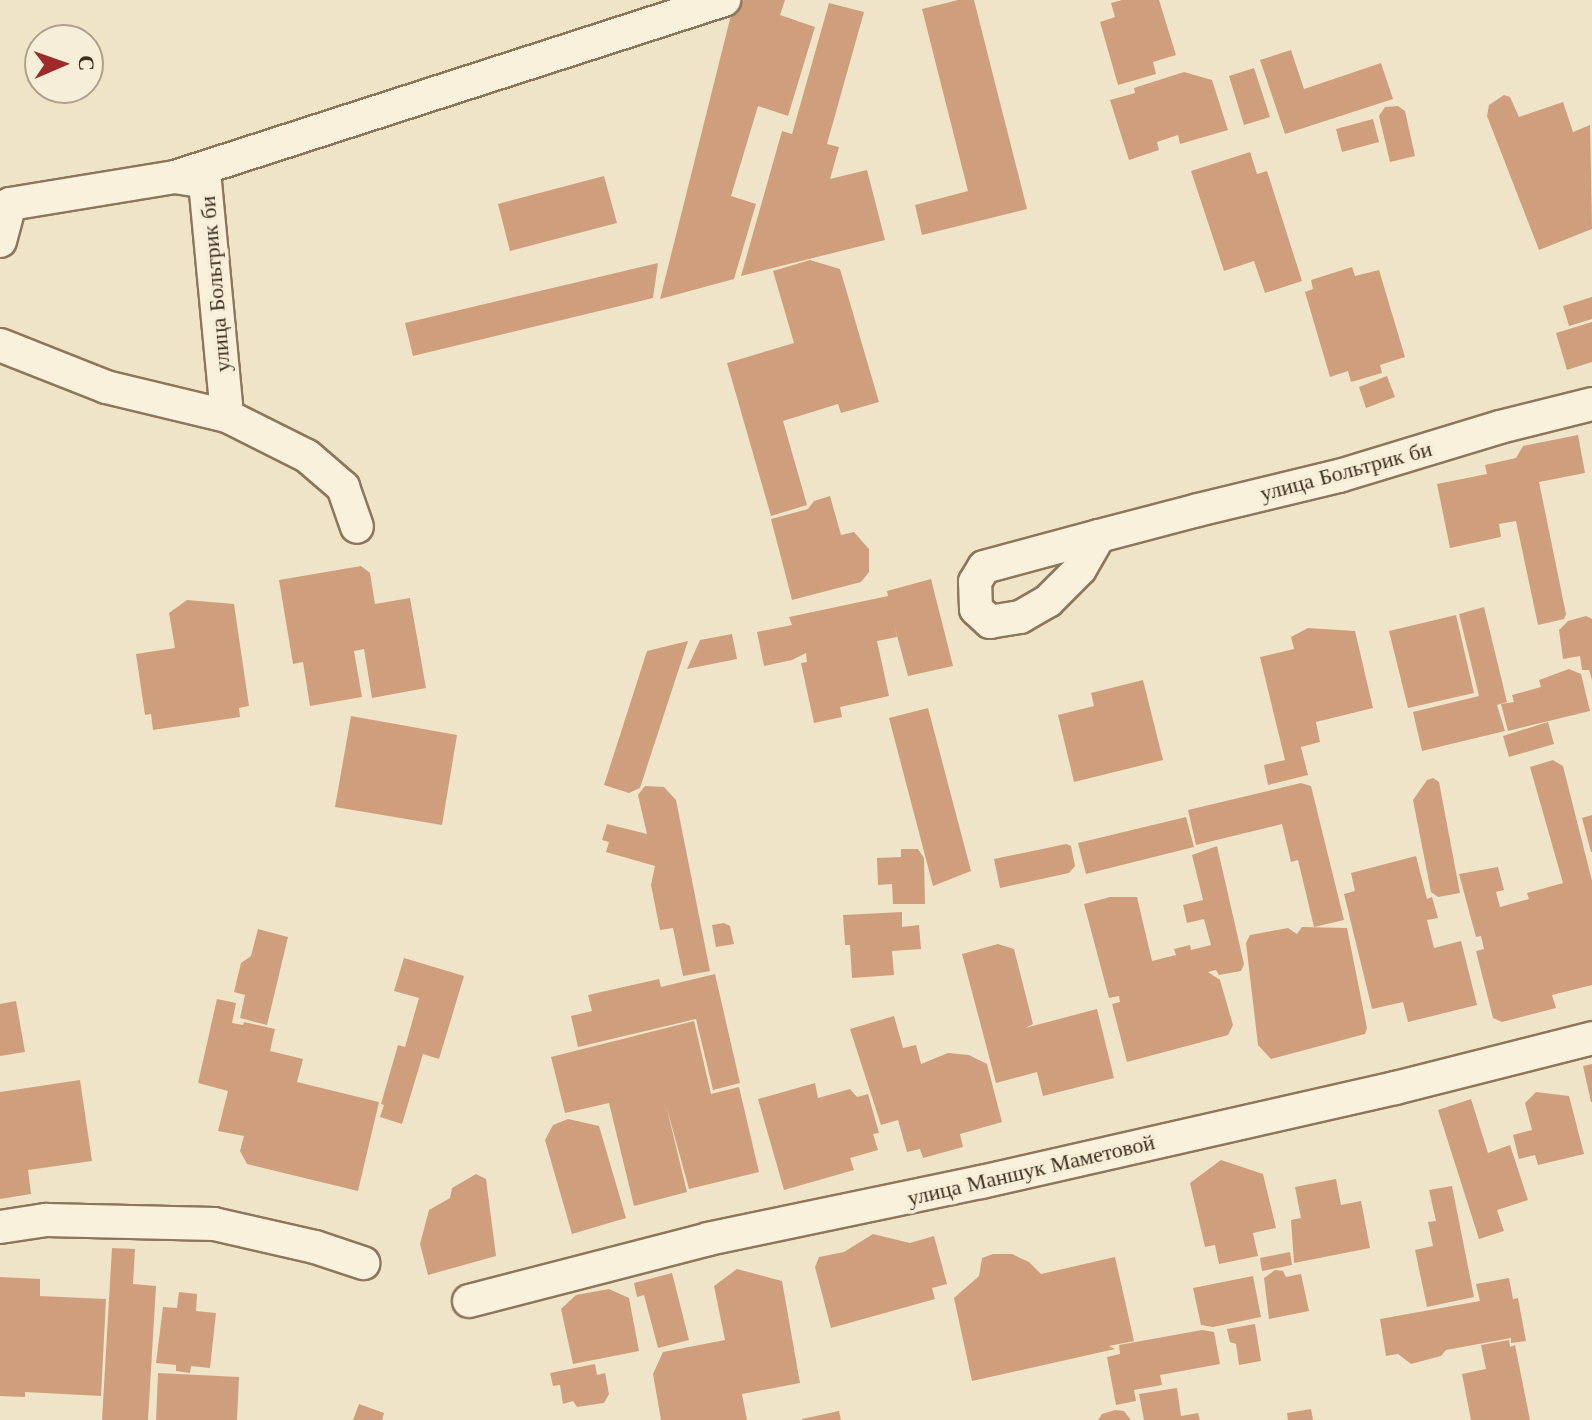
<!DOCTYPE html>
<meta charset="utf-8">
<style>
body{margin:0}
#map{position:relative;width:1592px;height:1420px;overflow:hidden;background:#f0e4c8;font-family:"Libre Baskerville",serif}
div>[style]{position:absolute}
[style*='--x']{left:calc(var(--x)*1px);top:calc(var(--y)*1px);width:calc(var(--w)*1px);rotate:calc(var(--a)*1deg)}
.building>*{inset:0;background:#cf9f7d}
.roads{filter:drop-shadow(2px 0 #8d765c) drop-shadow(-2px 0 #8d765c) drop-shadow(0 2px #8d765c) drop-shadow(0 -2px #8d765c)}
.street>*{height:32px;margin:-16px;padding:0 16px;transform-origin:16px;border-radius:16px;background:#faf1dc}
span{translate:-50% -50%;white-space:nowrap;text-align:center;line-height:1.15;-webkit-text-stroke:7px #f7eed8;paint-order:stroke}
.street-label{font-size:22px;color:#3d2e20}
.north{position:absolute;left:24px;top:24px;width:80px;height:80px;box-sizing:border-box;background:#f7eed8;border:2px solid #ada18e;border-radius:50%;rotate:88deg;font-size:22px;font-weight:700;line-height:32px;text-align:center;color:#3d2e20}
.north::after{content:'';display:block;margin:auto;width:28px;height:36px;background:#9e2a2b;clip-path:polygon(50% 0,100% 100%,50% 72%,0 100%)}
</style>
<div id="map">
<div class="building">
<div style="clip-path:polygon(745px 0,785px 0,780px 15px,815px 27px,788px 116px,758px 106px,731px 196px,756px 204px,734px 279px,660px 299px,734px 3px)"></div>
<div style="clip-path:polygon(958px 0,974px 0,1027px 209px,922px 235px,915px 205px,968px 191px,922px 9px)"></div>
<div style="clip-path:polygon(1122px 0,1159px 0,1176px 55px,1153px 62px,1156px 74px,1118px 85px,1100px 22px,1115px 17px,1111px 3px)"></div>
<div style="clip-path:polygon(829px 3px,864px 12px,827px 144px,839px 147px,830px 179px,867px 170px,885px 240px,741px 276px,782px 131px,792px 134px)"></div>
<div style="clip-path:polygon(1291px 50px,1304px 89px,1381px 63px,1393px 99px,1285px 134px,1260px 60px)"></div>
<div style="clip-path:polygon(1254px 68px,1270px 117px,1244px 125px,1229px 76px)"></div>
<div style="clip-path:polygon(1184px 72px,1212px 80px,1228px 130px,1180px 144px,1178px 135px,1157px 142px,1159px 150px,1129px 160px,1110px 100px,1135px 93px,1134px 88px)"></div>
<div style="clip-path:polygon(1504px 95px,1510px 97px,1519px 117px,1563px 102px,1573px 132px,1590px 125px,1592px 229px,1539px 250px,1487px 116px,1489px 105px)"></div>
<div style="clip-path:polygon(1398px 106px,1405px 111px,1415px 156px,1390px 162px,1379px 116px,1385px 107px)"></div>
<div style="clip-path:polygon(1373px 119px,1379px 142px,1342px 152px,1336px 129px)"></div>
<div style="clip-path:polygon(1250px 152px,1257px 174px,1267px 171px,1302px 281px,1265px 293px,1254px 261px,1224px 271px,1191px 171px)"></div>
<div style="clip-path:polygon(604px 176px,617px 223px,510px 251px,498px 204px)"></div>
<div style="clip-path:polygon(810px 260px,840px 269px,879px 402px,841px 413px,838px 404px,783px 421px,807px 505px,771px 516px,727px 363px,794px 343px,773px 271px)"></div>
<div style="clip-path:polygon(658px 263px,653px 298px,413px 356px,405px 323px)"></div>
<div style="clip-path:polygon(1352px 267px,1355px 276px,1379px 270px,1405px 357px,1380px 365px,1382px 373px,1351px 382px,1348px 371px,1330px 377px,1305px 292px,1313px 289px,1311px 280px)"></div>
<div style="clip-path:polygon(1592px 297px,1592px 319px,1569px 326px,1563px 306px)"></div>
<div style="clip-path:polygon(1592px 322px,1592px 362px,1567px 370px,1556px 333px)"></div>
<div style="clip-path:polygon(1387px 376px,1395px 397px,1366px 408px,1359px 387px)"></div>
<div style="clip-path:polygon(1578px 435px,1585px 473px,1539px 482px,1566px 614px,1564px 619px,1538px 625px,1516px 521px,1499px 524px,1501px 537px,1450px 548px,1437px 484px,1487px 474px,1485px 465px,1516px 458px,1523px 446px)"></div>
<div style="clip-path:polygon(830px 496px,841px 535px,854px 532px,869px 549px,869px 572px,861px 582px,792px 600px,771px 519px,808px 509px,814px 501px)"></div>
<div style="clip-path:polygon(361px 566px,370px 573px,375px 604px,410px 598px,426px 688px,372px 698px,364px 649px,354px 651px,362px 697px,310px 706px,303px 662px,293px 664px,279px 580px)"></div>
<div style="clip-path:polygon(931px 579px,953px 666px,908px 676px,894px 625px,897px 637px,877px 641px,889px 696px,840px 707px,842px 717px,814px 723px,801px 663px,807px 662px,806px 653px,792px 660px,764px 666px,757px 632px,792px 625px,789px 617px,888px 596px,887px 591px)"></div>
<div style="clip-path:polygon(187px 600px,234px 604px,249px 706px,239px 708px,240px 717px,153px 730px,151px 714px,145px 715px,136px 654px,175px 648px,169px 613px)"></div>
<div style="clip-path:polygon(1484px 607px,1507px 702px,1497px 705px,1505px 731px,1422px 751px,1413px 712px,1479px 696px,1459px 614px)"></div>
<div style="clip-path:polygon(1456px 615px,1474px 693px,1408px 708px,1389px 631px)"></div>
<div style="clip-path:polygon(1586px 616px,1592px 619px,1592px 680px,1589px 670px,1582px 670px,1580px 656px,1563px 659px,1559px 630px,1568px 621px)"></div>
<div style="clip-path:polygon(1308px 628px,1355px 631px,1373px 708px,1316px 722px,1320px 742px,1301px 747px,1308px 775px,1268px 785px,1264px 765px,1285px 760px,1260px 657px,1294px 649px,1291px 637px)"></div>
<div style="clip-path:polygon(732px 634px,737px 659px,687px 669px,700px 640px)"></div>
<div style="clip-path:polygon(688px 641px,640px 788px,629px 793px,604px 785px,647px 651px)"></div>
<div style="clip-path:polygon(1569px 669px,1581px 674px,1590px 711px,1508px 731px,1501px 704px,1514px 702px,1512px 695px,1541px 687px,1539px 680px)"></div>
<div style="clip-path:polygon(1143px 680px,1163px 760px,1074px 782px,1058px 715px,1094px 706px,1091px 693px)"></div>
<div style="clip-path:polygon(928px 708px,971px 871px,933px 886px,889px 718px)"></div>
<div style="clip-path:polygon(351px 716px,457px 735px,442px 825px,335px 807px)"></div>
<div style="clip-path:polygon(1548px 722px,1554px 744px,1509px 757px,1503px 736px)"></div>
<div style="clip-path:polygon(1553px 760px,1563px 766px,1592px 881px,1592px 985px,1552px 995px,1556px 1008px,1502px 1022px,1493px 1018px,1476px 951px,1484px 949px,1481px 936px,1476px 937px,1459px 874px,1498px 867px,1504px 890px,1496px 892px,1500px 907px,1529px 899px,1527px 893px,1563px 883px,1530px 767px)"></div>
<div style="clip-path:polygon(1433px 778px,1439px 782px,1460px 893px,1438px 897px,1431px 892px,1413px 800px,1427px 780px)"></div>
<div style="clip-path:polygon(1301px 783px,1311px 786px,1344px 920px,1314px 927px,1298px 860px,1291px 862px,1282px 824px,1196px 845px,1188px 810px)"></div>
<div style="clip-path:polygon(645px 786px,664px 787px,676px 800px,710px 971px,683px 976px,673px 928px,660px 930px,651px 885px,655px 866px,606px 852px,609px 842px,602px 840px,607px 824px,647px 834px,638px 795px)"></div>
<div style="clip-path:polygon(1592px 815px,1592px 852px,1591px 852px,1582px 818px)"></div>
<div style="clip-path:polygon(1186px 817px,1194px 847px,1086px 874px,1078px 843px)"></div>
<div style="clip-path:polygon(1066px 844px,1071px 846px,1075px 866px,1069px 873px,1000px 888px,994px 859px)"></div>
<div style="clip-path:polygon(1217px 846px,1244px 964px,1241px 971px,1219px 975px,1216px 970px,1208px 972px,1220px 980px,1233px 1025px,1228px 1035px,1127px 1062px,1112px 1004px,1120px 1002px,1119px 996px,1109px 998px,1084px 904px,1110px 897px,1137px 897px,1152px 961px,1176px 955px,1174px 949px,1190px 945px,1191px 950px,1211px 945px,1204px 919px,1187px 923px,1183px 905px,1203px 900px,1192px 855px)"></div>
<div style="clip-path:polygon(901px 849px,918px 849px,924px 858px,925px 904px,893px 904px,892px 884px,878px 885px,877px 858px,901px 857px)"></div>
<div style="clip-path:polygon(1416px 856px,1427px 899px,1432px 897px,1438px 918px,1427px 920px,1434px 948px,1461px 941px,1477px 1005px,1408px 1022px,1403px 1002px,1372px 1009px,1344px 894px,1355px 891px,1351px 873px)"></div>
<div style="clip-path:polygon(902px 912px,902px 927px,919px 925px,921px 949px,892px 951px,894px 975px,852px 978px,850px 945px,845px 945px,843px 915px)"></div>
<div style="clip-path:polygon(724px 923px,730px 926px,734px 944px,716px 947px,712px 925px)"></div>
<div style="clip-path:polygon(1302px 927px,1347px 928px,1367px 1028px,1365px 1034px,1271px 1059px,1258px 1045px,1246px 943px,1250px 935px,1288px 928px,1297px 934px)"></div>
<div style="clip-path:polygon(258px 929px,288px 937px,267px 1025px,240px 1018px,245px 995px,234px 992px,241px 963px,251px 956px)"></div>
<div style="clip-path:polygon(998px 944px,1014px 949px,1033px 1024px,1025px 1028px,1097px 1009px,1114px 1078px,1043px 1096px,1037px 1072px,996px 1083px,962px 954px)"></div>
<div style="clip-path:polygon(404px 958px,464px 976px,439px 1059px,423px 1054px,402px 1124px,380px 1117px,384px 1105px,381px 1104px,398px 1045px,405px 1047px,419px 998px,394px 991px)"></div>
<div style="clip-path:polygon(715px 974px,740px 1083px,713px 1090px,696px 1019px,578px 1047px,571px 1016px,592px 1011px,588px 995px,659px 979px,661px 987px)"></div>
<div style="clip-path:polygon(217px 999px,236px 1003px,232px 1023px,243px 1025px,244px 1022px,275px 1029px,270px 1051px,303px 1059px,297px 1082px,379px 1102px,358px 1191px,247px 1164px,240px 1151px,244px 1136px,218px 1131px,228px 1091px,198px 1083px)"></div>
<div style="clip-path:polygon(16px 1001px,25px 1052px,0 1056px,0 1004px)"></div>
<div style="clip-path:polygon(894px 1016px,903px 1048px,916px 1045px,921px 1064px,948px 1053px,969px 1055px,987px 1064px,1002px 1122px,960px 1134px,963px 1147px,923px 1158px,920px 1149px,907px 1152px,898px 1120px,881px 1125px,850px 1029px)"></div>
<div style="clip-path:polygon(694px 1021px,711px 1094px,739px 1087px,759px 1172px,689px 1189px,666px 1105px,687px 1192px,634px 1206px,609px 1103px,565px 1113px,551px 1057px)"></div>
<div style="clip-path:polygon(1592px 1064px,1592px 1102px,1591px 1102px,1583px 1066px)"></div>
<div style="clip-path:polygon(80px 1080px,92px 1161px,28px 1170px,31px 1194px,0 1199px,0 1092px)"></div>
<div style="clip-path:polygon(815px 1083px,818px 1098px,850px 1089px,857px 1097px,868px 1094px,879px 1133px,873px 1134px,878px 1150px,850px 1158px,854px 1170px,784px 1190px,758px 1099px)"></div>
<div style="clip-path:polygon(1536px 1092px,1569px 1096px,1584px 1154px,1538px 1165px,1535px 1155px,1519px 1159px,1513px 1135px,1532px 1130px,1525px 1103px)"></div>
<div style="clip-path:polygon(1471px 1099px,1488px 1153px,1510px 1145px,1528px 1200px,1497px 1210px,1504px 1231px,1479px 1239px,1438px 1110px)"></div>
<div style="clip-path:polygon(568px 1119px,599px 1126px,626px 1218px,572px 1234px,545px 1140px,553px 1125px)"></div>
<div style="clip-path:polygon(1221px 1160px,1263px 1174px,1276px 1228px,1253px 1233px,1258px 1256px,1219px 1264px,1215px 1245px,1205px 1247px,1190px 1183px)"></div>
<div style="clip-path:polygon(476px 1174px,486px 1179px,496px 1256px,428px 1275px,420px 1244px,429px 1210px,450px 1198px,452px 1188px)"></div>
<div style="clip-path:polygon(1336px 1179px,1341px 1205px,1361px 1201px,1370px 1248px,1294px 1263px,1291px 1220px,1301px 1218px,1295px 1187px)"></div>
<div style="clip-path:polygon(1452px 1186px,1474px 1297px,1427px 1307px,1415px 1250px,1433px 1246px,1428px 1222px,1436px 1221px,1429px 1190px)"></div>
<div style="clip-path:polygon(873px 1234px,910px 1243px,934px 1236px,947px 1284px,932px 1288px,935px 1299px,831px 1328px,815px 1267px,819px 1257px,844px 1252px)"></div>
<div style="clip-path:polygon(112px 1248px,135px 1249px,133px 1284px,156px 1286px,148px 1420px,102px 1420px)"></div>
<div style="clip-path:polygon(1290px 1252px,1292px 1265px,1262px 1271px,1260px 1258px)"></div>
<div style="clip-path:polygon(993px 1254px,1012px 1254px,1029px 1262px,1041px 1274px,1115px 1257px,1134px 1341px,1109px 1346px,1115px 1349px,972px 1381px,954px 1298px,979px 1276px,982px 1258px)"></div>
<div style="clip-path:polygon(737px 1269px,782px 1281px,800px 1383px,742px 1394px,747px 1420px,661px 1420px,653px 1374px,663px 1352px,725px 1340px,714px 1286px)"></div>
<div style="clip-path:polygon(1275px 1270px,1283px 1271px,1286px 1277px,1301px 1274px,1309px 1311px,1269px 1319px,1264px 1278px)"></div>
<div style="clip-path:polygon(672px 1273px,689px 1340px,658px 1348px,644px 1295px,637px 1297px,634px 1283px)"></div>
<div style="clip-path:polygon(1253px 1276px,1261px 1317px,1213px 1327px,1201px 1325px,1193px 1288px)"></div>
<div style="clip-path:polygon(0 1277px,40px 1279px,40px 1296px,106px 1299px,101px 1396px,25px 1392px,25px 1397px,0 1396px)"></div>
<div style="clip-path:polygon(1509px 1278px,1513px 1299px,1518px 1298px,1526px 1341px,1511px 1343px,1511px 1338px,1446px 1350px,1441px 1356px,1411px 1364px,1398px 1354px,1386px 1356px,1380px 1319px,1480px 1301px,1476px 1284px)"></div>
<div style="clip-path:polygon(609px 1289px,629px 1298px,639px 1351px,573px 1364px,561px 1309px,576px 1295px)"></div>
<div style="clip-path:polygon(179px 1292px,197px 1294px,196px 1311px,216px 1313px,210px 1368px,191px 1366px,190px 1373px,176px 1371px,176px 1365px,156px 1363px,163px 1307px,177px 1308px)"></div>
<div style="clip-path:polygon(1255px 1324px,1261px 1361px,1239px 1365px,1236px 1344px,1230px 1342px,1227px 1329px)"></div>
<div style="clip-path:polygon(1202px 1330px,1214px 1332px,1220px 1364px,1160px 1375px,1162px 1385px,1134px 1390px,1136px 1401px,1116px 1405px,1107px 1357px,1120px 1354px,1119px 1345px)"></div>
<div style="clip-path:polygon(1509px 1340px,1510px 1347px,1515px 1345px,1530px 1420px,1471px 1420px,1462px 1374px,1486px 1369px,1481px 1345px)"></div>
<div style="clip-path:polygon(595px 1364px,597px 1375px,605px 1373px,609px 1394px,604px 1403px,577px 1407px,573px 1401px,563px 1404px,560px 1385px,553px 1386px,550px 1373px)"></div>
<div style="clip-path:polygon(158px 1373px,239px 1377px,237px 1420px,156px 1420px)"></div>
<div style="clip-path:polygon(1177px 1388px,1181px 1416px,1198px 1413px,1200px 1420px,1144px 1420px,1139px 1394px)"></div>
<div style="clip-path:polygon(359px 1404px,384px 1413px,382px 1420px,353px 1420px)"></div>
<div style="clip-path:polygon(1311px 1409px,1313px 1420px,1288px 1420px,1287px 1413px)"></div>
<div style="clip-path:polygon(1115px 1410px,1124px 1411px,1131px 1420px,1098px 1420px,1102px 1414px)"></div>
<div style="clip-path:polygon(839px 1411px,841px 1420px,802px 1420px,802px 1419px)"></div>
</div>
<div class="roads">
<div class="street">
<div style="--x:178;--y:176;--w:574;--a:-17.87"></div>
<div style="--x:0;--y:211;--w:12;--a:-35"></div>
<div style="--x:10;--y:204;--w:167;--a:-9.3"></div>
<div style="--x:175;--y:177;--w:30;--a:9"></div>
<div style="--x:205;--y:182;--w:235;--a:84.6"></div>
<div style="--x:227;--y:416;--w:89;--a:26.6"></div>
<div style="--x:307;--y:456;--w:48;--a:40.7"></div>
<div style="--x:343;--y:487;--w:42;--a:70.7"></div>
<div style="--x:0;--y:241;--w:38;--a:-75"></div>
<div style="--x:0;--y:345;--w:114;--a:21.6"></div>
<div style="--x:106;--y:387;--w:124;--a:13.5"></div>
<div style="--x:1099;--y:536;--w:38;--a:120"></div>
<div style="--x:1080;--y:569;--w:45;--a:135"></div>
<div style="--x:1048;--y:601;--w:32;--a:150"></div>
<div style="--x:1020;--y:617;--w:30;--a:171"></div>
<div style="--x:990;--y:622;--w:19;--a:-137"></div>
<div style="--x:976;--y:609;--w:27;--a:-92"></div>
<div style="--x:975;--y:582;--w:17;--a:-59"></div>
<div style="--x:984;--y:567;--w:119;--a:-15.1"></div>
<div style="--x:1099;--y:536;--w:102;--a:-14.7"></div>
<div style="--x:1198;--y:510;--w:145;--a:-13.6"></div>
<div style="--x:1339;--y:476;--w:168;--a:-16.9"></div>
<div style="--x:1500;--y:427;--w:95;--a:-14"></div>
<div style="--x:0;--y:1227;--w:47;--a:-8.7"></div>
<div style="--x:46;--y:1220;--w:168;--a:1.4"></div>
<div style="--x:214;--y:1224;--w:104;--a:12.8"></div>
<div style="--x:315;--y:1247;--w:51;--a:18.4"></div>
<div style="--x:469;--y:1301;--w:247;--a:-14.5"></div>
<div style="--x:708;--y:1239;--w:279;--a:-11.8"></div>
<div style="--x:981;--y:1182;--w:425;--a:-12.8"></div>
<div style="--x:1395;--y:1088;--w:203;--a:-14.2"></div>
</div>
</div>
<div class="street-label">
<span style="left:215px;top:284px;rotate:-95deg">улица Больтрик би</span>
<span style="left:1346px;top:471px;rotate:-15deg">улица Больтрик би</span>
<span style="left:1031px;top:1170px;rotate:-13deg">улица Маншук Маметовой</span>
</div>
<div class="north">С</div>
</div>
